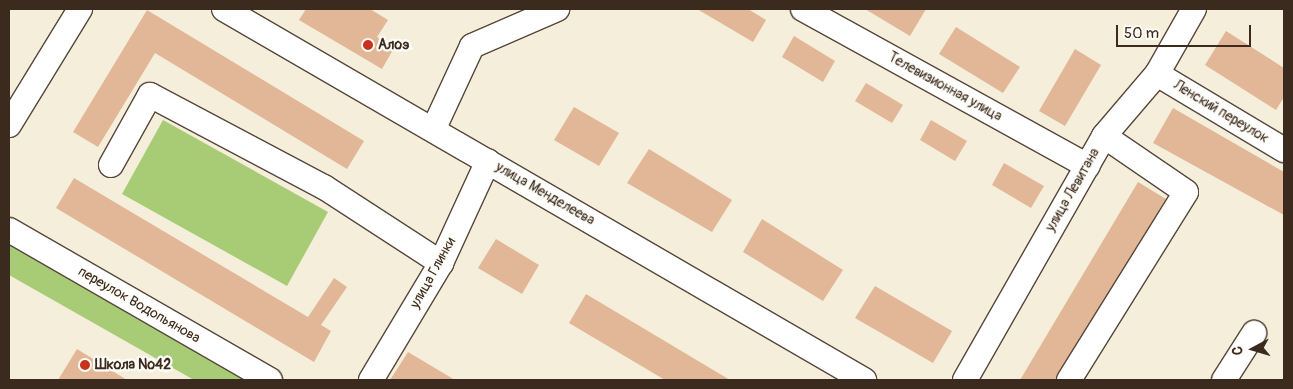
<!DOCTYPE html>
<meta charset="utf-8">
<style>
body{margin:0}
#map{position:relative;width:1293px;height:389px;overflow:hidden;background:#f4eedb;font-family:Pangolin,sans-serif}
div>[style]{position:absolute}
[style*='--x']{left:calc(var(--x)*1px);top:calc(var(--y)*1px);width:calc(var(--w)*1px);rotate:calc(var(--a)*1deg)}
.green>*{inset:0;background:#a8cc76}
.building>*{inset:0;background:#e2b797}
.roads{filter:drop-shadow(1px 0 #57473a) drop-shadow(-1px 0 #57473a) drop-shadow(0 1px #57473a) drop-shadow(0 -1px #57473a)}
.minor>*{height:24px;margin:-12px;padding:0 12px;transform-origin:12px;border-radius:12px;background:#fff}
.dots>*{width:14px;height:14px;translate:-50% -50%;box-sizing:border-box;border:2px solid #fdfcf7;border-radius:50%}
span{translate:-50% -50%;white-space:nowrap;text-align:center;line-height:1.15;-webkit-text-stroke:4.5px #fdfcf7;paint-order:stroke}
.poi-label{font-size:14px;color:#3b2a1e;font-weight:700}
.left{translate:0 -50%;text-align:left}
.street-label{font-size:14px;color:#3b2a1e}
.frame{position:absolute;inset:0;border:10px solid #3b2a1e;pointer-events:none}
.north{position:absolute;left:1228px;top:324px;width:50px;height:50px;-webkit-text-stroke:4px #fdfcf7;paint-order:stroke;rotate:264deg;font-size:14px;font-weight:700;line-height:20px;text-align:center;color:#3b2a1e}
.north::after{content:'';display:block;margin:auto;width:18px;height:22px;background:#3b2a1e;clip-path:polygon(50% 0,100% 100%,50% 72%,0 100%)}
.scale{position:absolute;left:1116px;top:25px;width:135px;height:22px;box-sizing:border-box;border:2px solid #3b2a1e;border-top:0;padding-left:6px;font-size:15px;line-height:18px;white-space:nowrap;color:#3b2a1e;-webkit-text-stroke:4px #fdfcf7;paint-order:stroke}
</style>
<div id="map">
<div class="green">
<div style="clip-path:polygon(163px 120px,328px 212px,287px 286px,122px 194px)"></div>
<div style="clip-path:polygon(9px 238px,253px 380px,194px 380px,9px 275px)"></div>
</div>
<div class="building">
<div style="clip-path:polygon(306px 9px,370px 9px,388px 20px,377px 37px,394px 48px,382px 69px,299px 20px)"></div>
<div style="clip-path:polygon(697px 9px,748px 9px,766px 20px,753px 42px)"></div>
<div style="clip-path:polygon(865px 9px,926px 9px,910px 36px)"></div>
<div style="clip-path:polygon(147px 10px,364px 141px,347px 169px,155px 53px,98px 147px,73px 132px)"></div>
<div style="clip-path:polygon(956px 27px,1020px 67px,1003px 93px,939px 54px)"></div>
<div style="clip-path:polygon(1226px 31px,1284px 68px,1284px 97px,1276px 110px,1205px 65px)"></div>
<div style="clip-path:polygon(794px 36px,835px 61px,823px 82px,782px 57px)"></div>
<div style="clip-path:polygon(1075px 49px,1101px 65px,1065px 126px,1039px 111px)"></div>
<div style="clip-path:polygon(866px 83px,903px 105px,892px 123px,855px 101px)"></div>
<div style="clip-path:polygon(574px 107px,619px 133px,599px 166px,554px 140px)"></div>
<div style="clip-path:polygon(1173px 108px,1284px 172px,1284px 215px,1153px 143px)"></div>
<div style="clip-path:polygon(931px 120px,967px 141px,955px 161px,920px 140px)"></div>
<div style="clip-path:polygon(649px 149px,732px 200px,712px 232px,627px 183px)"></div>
<div style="clip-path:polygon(1004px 163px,1044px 186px,1031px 208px,992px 185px)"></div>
<div style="clip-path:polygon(74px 178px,308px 317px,334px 278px,347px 287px,321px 325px,331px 331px,314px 362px,56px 208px)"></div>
<div style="clip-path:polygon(1138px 182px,1166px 199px,1055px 380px,1020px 380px)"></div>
<div style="clip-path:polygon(762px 219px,843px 270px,823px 301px,743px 252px)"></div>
<div style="clip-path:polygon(496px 239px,539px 265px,522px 294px,478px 268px)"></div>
<div style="clip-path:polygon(875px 286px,952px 331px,933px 363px,855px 318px)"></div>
<div style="clip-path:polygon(586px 294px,730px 380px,665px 380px,569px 323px)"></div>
<div style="clip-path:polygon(77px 349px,127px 380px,58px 380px)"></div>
<div style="clip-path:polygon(408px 352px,455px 380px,390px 380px)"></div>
</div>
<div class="roads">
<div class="minor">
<div style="--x:224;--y:9;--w:740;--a:30.1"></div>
<div style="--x:803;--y:9;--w:325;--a:28.9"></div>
<div style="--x:1157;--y:74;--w:148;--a:30.9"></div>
<div style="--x:9;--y:125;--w:136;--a:-58.5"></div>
<div style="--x:434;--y:128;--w:90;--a:-65.1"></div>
<div style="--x:472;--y:46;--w:93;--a:-23.5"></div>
<div style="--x:111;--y:165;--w:80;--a:-60.9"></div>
<div style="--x:150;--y:95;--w:197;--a:27.9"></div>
<div style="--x:324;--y:187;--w:140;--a:33"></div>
<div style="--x:9;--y:230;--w:301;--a:29.9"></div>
<div style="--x:371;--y:380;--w:136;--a:-59.1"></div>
<div style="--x:441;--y:263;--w:112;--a:-65.3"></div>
<div style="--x:965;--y:380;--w:281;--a:-60.3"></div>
<div style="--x:1104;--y:136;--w:82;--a:-49.5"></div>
<div style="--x:1157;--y:74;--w:75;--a:-60.4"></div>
<div style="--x:1069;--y:380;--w:221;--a:-58.1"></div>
<div style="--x:1186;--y:192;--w:99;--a:-145.7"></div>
<div style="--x:1224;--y:380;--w:56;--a:-57.4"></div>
</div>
</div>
<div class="dots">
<div style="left:368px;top:45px;background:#c8321e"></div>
<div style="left:85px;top:365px;background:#c8321e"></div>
</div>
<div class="poi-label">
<span class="left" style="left:378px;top:45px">Алоэ</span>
<span class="left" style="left:95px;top:365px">Школа №42</span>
</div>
<div class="street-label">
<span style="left:945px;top:87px;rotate:29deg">Телевизионная улица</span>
<span style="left:1221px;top:112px;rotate:31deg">Ленский переулок</span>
<span style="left:1073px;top:190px;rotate:-60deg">улица Левитана</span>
<span style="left:545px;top:194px;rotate:30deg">улица Менделеева</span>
<span style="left:433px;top:273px;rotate:-61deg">улица Глинки</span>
<span style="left:139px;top:305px;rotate:30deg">переулок Водопьянова</span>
</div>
<div class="frame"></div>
<div class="north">С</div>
<div class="scale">50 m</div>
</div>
